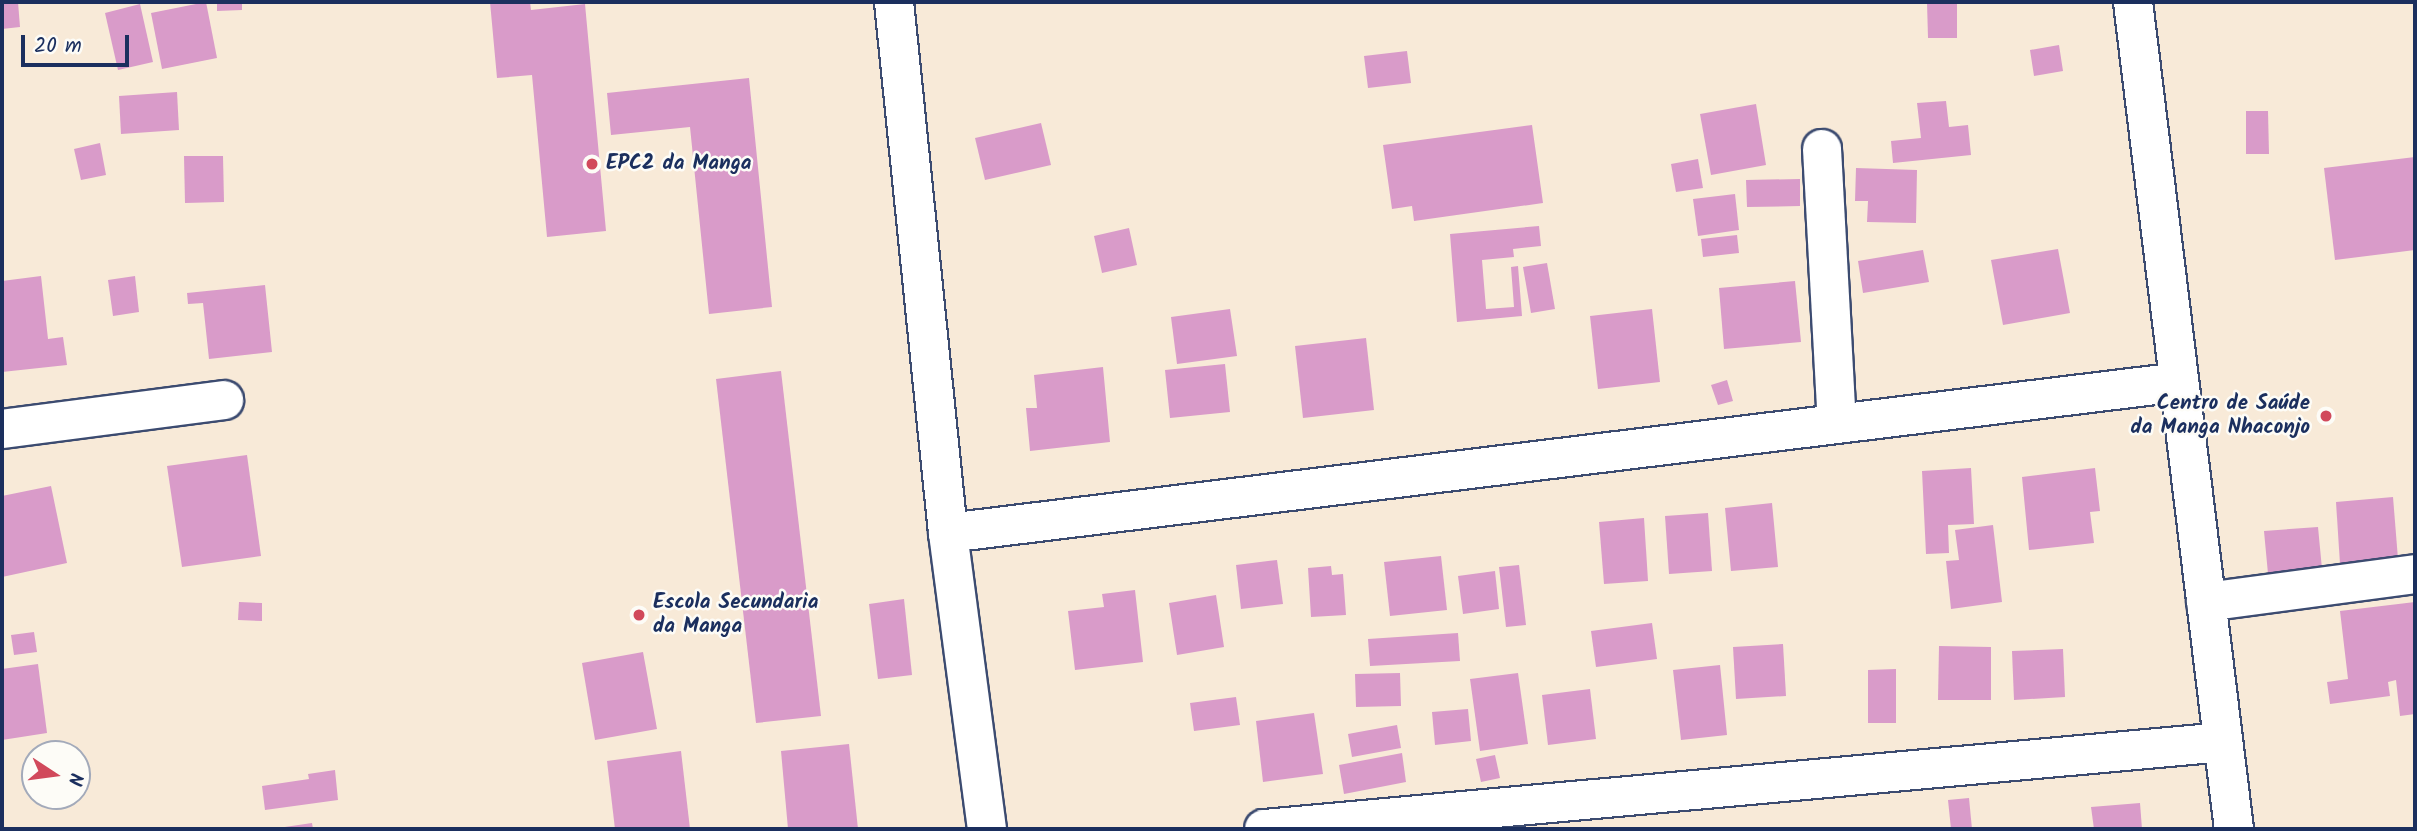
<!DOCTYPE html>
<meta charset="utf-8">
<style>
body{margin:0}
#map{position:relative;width:2417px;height:831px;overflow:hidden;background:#f8ead8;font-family:Kalam,sans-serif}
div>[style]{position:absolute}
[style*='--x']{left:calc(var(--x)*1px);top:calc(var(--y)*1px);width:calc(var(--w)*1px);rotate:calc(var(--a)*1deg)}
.building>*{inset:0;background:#d99bc9}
.roads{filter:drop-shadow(2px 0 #3c4b70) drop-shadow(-2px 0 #3c4b70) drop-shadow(0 2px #3c4b70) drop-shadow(0 -2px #3c4b70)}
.minor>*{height:38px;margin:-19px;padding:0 19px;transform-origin:19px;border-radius:19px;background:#fff}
.dots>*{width:19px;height:19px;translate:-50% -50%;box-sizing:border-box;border:4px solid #fdfcf7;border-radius:50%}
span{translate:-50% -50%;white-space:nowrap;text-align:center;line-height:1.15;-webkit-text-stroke:5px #fdfcf7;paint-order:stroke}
.poi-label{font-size:21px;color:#1b2f5e;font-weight:700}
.left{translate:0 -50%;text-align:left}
.right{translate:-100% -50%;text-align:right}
.frame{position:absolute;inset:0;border:4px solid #1b2f5e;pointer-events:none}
.north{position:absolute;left:21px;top:740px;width:70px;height:70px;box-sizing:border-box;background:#fdfcf7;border:2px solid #a3aaba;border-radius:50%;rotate:103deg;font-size:19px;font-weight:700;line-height:28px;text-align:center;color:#1b2f5e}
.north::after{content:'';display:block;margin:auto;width:24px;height:32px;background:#d1495b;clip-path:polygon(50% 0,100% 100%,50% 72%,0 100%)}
.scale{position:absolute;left:21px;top:35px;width:108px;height:32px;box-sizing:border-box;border:4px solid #1b2f5e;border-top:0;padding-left:9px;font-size:21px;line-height:24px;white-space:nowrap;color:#1b2f5e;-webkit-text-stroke:5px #fdfcf7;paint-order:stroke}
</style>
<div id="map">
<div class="building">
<div style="clip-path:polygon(2px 2px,18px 2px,20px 27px,2px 29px)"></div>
<div style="clip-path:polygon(206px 2px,217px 58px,162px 69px,151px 13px)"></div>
<div style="clip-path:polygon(217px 2px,242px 2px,242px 10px,217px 11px)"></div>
<div style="clip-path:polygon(490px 2px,530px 2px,531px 10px,585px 4px,606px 231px,547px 237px,532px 75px,497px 78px)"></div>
<div style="clip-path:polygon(1927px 2px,1957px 2px,1957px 38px,1928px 38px)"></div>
<div style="clip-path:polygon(140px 4px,153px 62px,118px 70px,105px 13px)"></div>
<div style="clip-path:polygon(2059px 45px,2063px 71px,2034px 76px,2030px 50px)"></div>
<div style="clip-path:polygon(1407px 51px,1411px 83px,1368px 88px,1364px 56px)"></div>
<div style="clip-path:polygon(749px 78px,772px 307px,709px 314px,690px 127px,611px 135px,607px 93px)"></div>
<div style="clip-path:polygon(177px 92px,179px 130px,121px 134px,119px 96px)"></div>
<div style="clip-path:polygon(1946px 101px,1949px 127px,1968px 125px,1971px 155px,1893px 163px,1891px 141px,1921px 138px,1917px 103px)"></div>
<div style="clip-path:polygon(1756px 104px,1766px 165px,1711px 175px,1700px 114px)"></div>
<div style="clip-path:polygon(2246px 111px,2268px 111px,2269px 154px,2246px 154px)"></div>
<div style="clip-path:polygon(1041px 123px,1051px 165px,985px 180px,975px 138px)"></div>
<div style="clip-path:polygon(1532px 125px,1543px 203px,1414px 221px,1412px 206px,1392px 209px,1383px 145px)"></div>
<div style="clip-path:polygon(100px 143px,106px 175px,81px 180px,74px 149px)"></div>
<div style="clip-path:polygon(184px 156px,223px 156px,224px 202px,185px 203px)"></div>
<div style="clip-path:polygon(2415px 157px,2415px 250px,2335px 260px,2324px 168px)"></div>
<div style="clip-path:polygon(1698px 159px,1703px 188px,1676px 192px,1671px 164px)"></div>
<div style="clip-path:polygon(1856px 168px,1917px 170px,1916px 223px,1867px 222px,1868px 201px,1855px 201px)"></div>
<div style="clip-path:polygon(1800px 179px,1800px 206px,1747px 207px,1746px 180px)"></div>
<div style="clip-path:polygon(1735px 194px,1739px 230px,1698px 236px,1693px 199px)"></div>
<div style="clip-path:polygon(1539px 226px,1541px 246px,1513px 249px,1514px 257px,1482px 260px,1486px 309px,1514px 307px,1511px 267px,1518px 266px,1522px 316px,1457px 322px,1450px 234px)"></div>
<div style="clip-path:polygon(1129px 228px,1137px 265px,1102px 273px,1094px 236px)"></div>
<div style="clip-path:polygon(1737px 235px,1739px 253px,1703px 257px,1701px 239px)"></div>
<div style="clip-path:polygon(2058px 249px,2070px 313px,2003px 325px,1991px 260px)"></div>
<div style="clip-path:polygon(1923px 250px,1929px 282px,1863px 293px,1858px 261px)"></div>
<div style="clip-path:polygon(1547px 263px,1555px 309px,1531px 313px,1523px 267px)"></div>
<div style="clip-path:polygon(41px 276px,48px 339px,63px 337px,67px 365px,2px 372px,2px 281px)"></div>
<div style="clip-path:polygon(135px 276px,139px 312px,113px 316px,108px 280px)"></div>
<div style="clip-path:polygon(1795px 281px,1801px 342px,1724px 349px,1719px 288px)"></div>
<div style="clip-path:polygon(265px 285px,272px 352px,209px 359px,203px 303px,188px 304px,187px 293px)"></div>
<div style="clip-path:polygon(1230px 309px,1237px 356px,1177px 364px,1171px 317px)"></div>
<div style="clip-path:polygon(1652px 309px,1660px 382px,1598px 389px,1590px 316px)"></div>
<div style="clip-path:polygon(1366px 338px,1374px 410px,1303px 418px,1295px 346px)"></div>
<div style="clip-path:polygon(1225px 364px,1230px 412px,1170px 418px,1165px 370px)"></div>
<div style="clip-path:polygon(1103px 367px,1110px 442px,1030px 451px,1026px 408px,1037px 408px,1034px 375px)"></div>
<div style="clip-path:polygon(781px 371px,821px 716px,756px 723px,716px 379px)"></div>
<div style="clip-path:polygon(1727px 380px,1733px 401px,1718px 405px,1711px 385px)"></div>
<div style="clip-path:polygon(247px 455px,261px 556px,182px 567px,167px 466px)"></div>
<div style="clip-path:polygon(1971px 468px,1974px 524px,1948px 525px,1949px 553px,1926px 554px,1922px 471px)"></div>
<div style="clip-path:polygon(2095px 468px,2100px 511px,2090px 512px,2094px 543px,2029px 550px,2022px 477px)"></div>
<div style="clip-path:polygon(51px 486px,67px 563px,2px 577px,2px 496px)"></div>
<div style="clip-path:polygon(2393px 497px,2398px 559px,2340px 564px,2336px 502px)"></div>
<div style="clip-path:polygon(1772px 503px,1778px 567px,1731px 571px,1725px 508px)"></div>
<div style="clip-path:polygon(1708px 513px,1712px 571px,1669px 574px,1665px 516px)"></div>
<div style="clip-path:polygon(1644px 518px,1648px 581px,1604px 584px,1599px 522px)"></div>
<div style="clip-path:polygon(1993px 525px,2002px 602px,1951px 609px,1946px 561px,1959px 560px,1955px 530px)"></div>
<div style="clip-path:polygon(2318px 527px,2322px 569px,2268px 574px,2264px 531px)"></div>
<div style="clip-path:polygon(1441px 556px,1447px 610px,1390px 616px,1384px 562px)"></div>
<div style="clip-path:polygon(1277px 560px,1283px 604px,1241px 609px,1236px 565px)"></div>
<div style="clip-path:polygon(1519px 565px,1526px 625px,1506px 627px,1499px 567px)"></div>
<div style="clip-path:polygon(1331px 566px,1332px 575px,1343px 574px,1346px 615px,1311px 617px,1308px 568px)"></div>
<div style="clip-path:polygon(1495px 571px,1499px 609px,1463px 614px,1458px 576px)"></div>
<div style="clip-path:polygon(1135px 590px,1143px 662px,1075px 670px,1068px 611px,1104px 607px,1102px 594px)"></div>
<div style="clip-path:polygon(1216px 595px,1224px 647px,1177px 655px,1169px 603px)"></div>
<div style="clip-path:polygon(904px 599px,912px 675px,878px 679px,869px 604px)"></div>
<div style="clip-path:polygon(239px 602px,262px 603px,262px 621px,238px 620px)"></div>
<div style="clip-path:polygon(2415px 602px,2415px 714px,2400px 716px,2396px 680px,2388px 682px,2390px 696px,2330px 704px,2327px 682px,2348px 679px,2340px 611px)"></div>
<div style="clip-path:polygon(1652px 623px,1657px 659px,1596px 667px,1591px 631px)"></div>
<div style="clip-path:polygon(34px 632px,37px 652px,14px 655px,11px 635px)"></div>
<div style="clip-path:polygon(1458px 633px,1460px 661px,1370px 666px,1368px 639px)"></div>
<div style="clip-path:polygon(1783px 644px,1786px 696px,1736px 699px,1733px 647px)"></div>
<div style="clip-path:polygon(1939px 646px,1991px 647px,1991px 700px,1938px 700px)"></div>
<div style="clip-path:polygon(2063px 649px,2065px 697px,2014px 700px,2012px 651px)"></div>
<div style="clip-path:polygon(643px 652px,657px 729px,595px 740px,582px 663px)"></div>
<div style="clip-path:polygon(38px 664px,47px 733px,2px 740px,2px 669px)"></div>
<div style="clip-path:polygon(1720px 665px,1727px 735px,1681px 740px,1673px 670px)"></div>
<div style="clip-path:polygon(1896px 669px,1896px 723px,1868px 723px,1868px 670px)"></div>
<div style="clip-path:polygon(1400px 673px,1401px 706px,1356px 707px,1355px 674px)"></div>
<div style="clip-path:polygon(1518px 673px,1528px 744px,1480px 751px,1470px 679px)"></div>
<div style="clip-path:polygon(1590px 689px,1596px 739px,1548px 745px,1542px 695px)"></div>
<div style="clip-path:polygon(1236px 697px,1240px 725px,1194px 731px,1190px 703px)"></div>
<div style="clip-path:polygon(1468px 709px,1471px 741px,1435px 745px,1432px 712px)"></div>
<div style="clip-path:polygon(1314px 713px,1323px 774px,1263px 782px,1256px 721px)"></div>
<div style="clip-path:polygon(1397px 725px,1401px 748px,1352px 757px,1348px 734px)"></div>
<div style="clip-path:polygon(849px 744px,858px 829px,788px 829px,781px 751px)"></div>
<div style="clip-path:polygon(681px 751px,690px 829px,615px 829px,607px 761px)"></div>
<div style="clip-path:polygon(1402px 753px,1406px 782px,1344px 794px,1339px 765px)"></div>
<div style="clip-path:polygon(1495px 755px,1500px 778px,1481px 782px,1476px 759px)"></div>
<div style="clip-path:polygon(335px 770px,338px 800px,265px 810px,262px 786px,309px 779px,308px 774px)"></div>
<div style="clip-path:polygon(1969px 798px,1972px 829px,1951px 829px,1948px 800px)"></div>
<div style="clip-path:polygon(2140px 803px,2142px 829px,2094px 829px,2091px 807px)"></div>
<div style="clip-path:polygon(312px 823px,313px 829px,278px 829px,278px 828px)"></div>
</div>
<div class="roads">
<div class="minor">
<div style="--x:894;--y:2;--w:534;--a:84.19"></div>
<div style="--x:948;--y:533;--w:299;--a:82.5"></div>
<div style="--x:2133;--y:2;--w:833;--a:83.04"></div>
<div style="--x:1822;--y:149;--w:275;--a:86.9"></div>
<div style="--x:2;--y:429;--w:224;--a:-7.4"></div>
<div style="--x:948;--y:533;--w:1240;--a:-6.99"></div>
<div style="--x:2206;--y:602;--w:211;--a:-7.6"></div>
<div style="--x:1264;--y:829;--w:963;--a:-5.18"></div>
</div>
</div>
<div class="dots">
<div style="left:592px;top:164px;background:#d1495b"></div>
<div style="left:2326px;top:416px;background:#d1495b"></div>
<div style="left:639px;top:615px;background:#d1495b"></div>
</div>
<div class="poi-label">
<span class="left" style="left:606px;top:164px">EPC2 da Manga</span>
<span class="right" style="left:2310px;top:416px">Centro de Saúde<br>da Manga Nhaconjo</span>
<span class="left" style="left:653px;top:615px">Escola Secundaria<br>da Manga</span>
</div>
<div class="frame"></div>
<div class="north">N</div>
<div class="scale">20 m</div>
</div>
